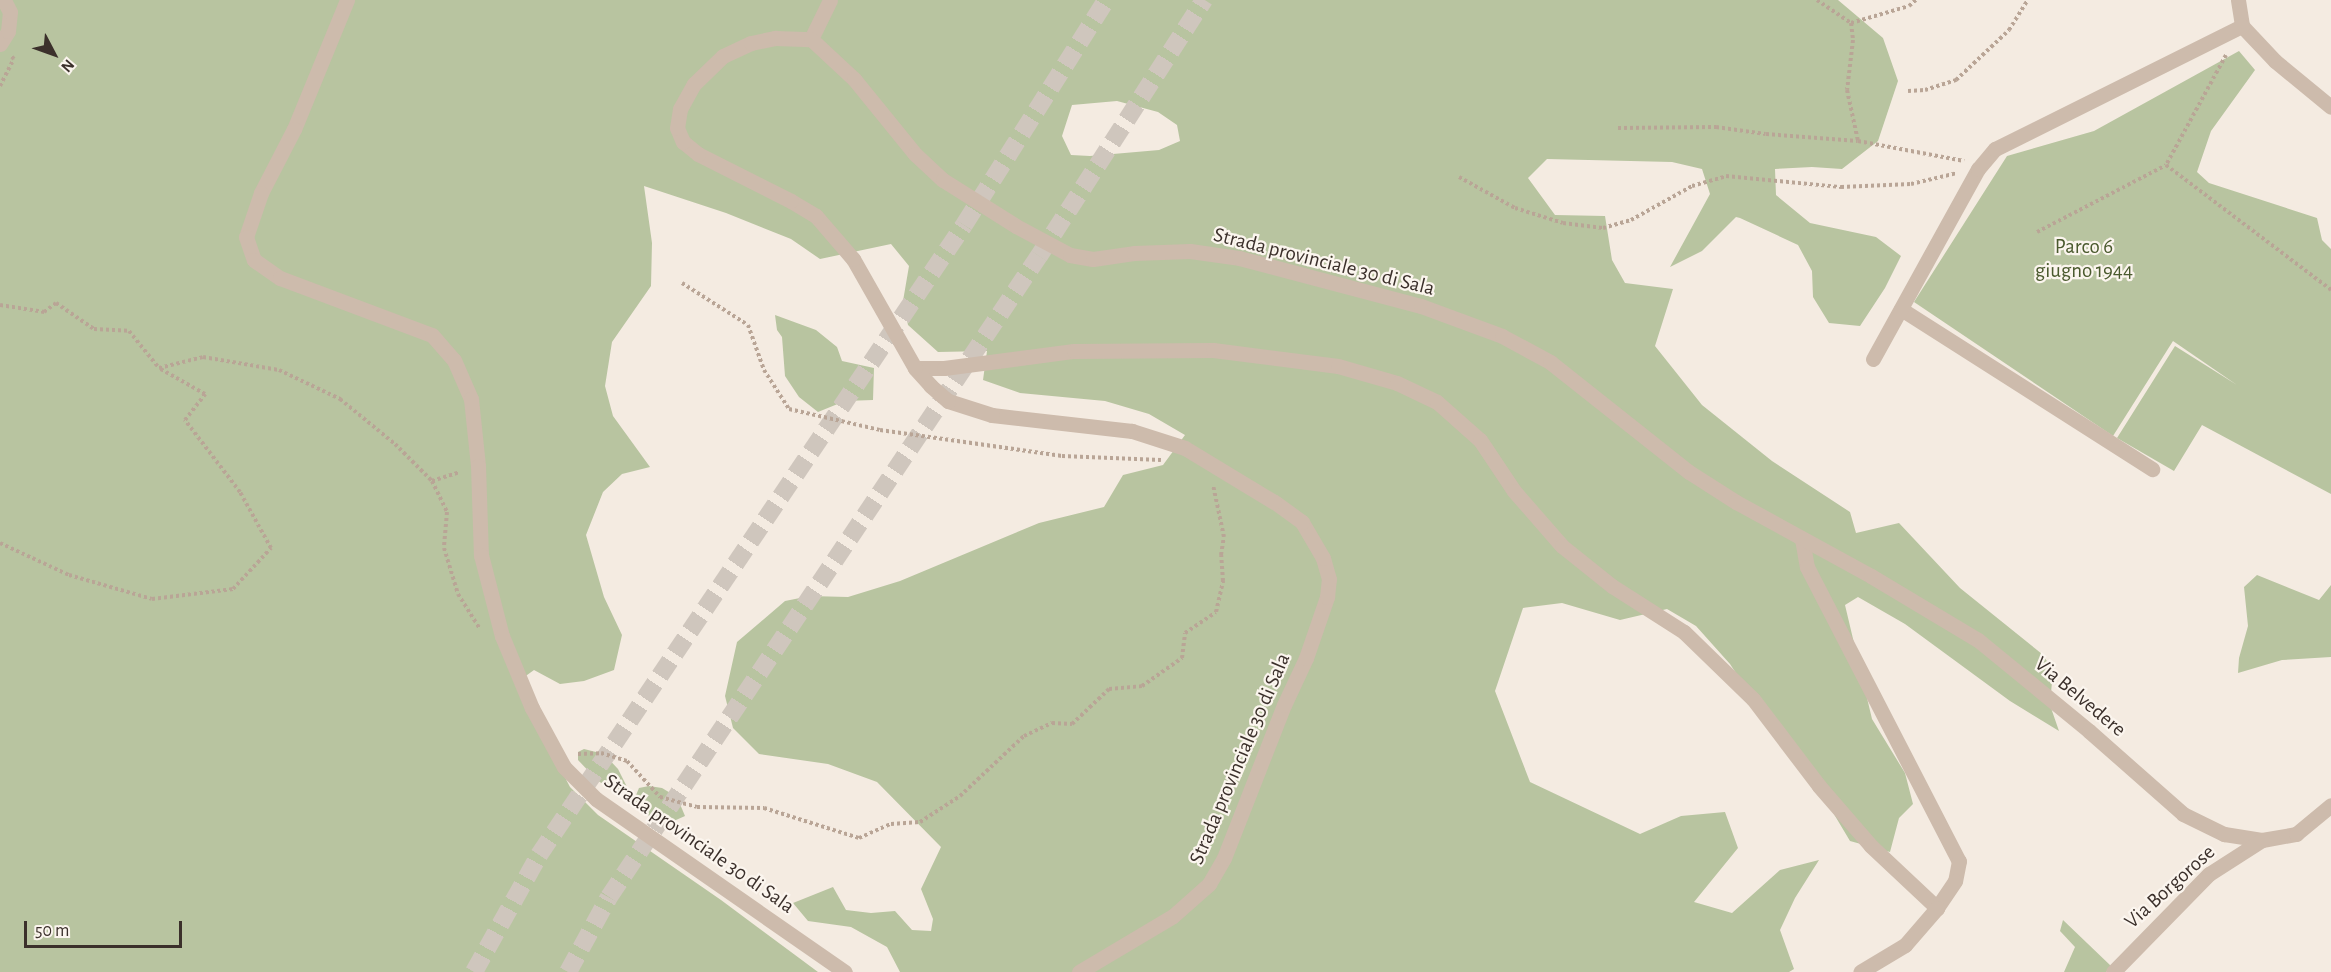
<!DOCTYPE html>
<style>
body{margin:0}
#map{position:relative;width:2331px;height:972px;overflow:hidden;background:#f4ebe1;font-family:"Alegreya Sans",sans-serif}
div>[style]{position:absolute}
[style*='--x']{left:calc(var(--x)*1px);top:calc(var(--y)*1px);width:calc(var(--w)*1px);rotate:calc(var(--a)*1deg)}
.green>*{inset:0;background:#b8c4a0}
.highway-tunnel>*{height:18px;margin-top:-9px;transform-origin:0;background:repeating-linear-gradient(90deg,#cfc6bd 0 18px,transparent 0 27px)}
.path>*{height:4px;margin-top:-2px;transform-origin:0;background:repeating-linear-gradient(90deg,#b9a596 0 3px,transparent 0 6px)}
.minor>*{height:15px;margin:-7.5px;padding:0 7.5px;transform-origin:7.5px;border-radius:7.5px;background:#cdbbac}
span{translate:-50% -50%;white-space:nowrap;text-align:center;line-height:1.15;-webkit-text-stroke:4.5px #fbf5ee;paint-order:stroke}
.park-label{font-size:21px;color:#4a5a2e}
.street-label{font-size:21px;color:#3b302b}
.north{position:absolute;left:24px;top:24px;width:60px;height:60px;-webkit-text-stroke:4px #fbf5ee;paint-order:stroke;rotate:131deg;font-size:16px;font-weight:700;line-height:24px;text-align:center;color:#3b302b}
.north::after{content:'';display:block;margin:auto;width:21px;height:27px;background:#3b302b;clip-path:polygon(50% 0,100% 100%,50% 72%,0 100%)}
.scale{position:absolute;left:24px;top:921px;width:158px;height:27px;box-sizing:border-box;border:3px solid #3b302b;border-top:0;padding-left:8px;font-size:18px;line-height:21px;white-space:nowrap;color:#3b302b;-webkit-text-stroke:4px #fbf5ee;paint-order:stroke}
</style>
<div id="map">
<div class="green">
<div style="clip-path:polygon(evenodd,0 0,1838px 0,1883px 38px,1898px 81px,1878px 141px,1842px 169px,1812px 167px,1775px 169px,1776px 195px,1810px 223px,1876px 237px,1901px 256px,1885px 288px,1860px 326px,1829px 323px,1813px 297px,1812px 271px,1798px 245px,1740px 218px,1736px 217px,1702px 251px,1670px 267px,1710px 194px,1702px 169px,1672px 162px,1547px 159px,1528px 178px,1555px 215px,1605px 216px,1612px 260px,1625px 283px,1673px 289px,1655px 346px,1702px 405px,1772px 461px,1850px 512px,1856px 533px,1899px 523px,1960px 588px,2042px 654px,2053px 670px,2050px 705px,2059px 731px,2010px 701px,1905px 624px,1858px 597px,1845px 605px,1872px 719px,1905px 773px,1913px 804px,1899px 818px,1890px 852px,1850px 841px,1810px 774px,1762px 713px,1730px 664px,1696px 626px,1667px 609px,1620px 620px,1562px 603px,1523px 608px,1495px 691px,1530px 782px,1640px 834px,1681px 816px,1725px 812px,1738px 848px,1694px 902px,1732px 913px,1780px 870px,1819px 860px,1795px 898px,1780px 930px,1794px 969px,1789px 972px,900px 972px,887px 947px,851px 927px,808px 921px,793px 903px,833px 887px,846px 910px,871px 913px,895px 911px,912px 930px,931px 931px,933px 919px,921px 889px,941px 847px,877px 782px,828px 764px,759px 754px,733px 728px,725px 696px,737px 642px,785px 601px,810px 596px,848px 597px,900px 581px,1039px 523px,1104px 507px,1123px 475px,1163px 465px,1185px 435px,1149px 414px,1105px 401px,1020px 393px,983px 380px,987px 351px,938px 352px,908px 325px,903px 301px,909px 266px,891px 244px,820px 259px,791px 239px,726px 213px,644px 186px,652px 243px,651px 286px,612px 342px,605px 386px,613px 416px,650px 467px,622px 474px,603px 492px,586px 535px,604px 597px,622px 635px,614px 670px,584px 681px,560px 684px,534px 670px,516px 683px,570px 787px,598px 815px,721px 900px,818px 972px,0 972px,0 0,1117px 101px,1158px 112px,1177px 125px,1180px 141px,1159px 150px,1090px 156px,1071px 155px,1062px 136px,1072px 105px,1117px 101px)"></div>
<div style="clip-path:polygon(2239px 51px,2255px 70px,2211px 131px,2197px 172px,2209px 183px,2317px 218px,2322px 240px,2331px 249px,2331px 494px,2202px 425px,2174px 471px,2117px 438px,2175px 346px,2237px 385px,2173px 341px,2113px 436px,1914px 302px,2007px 156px,2094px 131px)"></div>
<div style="clip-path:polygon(775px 315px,816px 330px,837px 347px,842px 361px,874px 368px,873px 400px,845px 401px,818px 412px,799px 397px,785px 376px,782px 337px,777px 330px)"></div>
<div style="clip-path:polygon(2257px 575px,2319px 600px,2331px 585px,2331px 657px,2282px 660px,2238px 673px,2239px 658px,2248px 626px,2244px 587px)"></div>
<div style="clip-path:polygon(584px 749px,604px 754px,618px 769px,628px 789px,617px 794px,597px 780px,578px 760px,578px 752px)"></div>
<div style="clip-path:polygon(649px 786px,662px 788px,677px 797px,685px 816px,667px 824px,652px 819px,634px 800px,639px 788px)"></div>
<div style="clip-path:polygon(2063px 920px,2111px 966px,2106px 972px,2064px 972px,2075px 947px,2060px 931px)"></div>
</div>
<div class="highway-tunnel">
<div style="--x:474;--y:972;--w:134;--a:-60.9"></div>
<div style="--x:539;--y:855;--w:760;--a:-56"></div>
<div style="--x:964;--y:225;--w:266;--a:-57.7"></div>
<div style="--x:568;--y:972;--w:85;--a:-61.3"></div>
<div style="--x:609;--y:897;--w:772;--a:-56.15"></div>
<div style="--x:1039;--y:256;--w:305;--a:-57.2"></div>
</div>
<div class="path">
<div style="--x:1817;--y:0;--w:41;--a:34.1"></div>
<div style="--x:1851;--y:23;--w:60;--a:-16.3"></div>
<div style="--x:1909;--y:6;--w:9;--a:-41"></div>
<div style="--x:1851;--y:23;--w:17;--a:83"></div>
<div style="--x:1853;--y:40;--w:50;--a:96.8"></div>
<div style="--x:1847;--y:90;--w:52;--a:77.8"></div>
<div style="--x:1858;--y:141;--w:108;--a:10.7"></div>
<div style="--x:2226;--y:55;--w:125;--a:118.6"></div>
<div style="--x:2166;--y:165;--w:207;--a:37.1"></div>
<div style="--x:0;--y:86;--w:30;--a:-63"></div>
<div style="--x:14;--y:59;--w:4;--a:-135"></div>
<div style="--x:1908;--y:91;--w:17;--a:-3"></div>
<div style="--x:1925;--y:90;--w:33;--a:-18"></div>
<div style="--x:1956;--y:80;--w:73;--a:-43.3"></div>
<div style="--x:2009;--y:30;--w:36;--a:-58"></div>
<div style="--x:1618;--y:128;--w:98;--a:-0.6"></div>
<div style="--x:1716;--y:127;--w:50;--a:8"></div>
<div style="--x:1766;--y:134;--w:92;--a:4.4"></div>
<div style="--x:1459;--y:177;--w:64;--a:29"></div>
<div style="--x:1515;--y:208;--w:50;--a:17.4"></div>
<div style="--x:1563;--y:223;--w:40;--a:7.1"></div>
<div style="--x:1603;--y:228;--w:29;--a:-16"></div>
<div style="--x:1631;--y:220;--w:70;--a:-29.1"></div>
<div style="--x:1692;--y:186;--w:35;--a:-16"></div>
<div style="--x:1726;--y:176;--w:116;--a:5.5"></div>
<div style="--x:1841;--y:187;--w:70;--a:-2.5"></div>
<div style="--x:1911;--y:184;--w:47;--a:-13.4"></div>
<div style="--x:2037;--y:232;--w:145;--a:-27.4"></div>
<div style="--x:682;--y:283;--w:78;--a:32.5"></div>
<div style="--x:748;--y:325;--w:48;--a:70.4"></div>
<div style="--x:764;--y:370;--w:46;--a:57.3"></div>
<div style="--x:789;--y:409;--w:93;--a:13"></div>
<div style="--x:880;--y:430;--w:184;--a:8.1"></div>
<div style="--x:1062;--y:456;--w:99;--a:2.3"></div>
<div style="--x:0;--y:305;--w:45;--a:9"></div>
<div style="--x:44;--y:312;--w:15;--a:-37"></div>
<div style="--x:56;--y:303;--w:46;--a:34.4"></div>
<div style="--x:94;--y:329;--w:35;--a:3"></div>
<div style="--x:129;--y:331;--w:48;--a:51"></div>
<div style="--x:432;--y:481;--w:34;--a:64"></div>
<div style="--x:447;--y:512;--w:36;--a:95"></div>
<div style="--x:444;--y:548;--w:48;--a:73.1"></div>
<div style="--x:458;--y:594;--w:41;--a:57.8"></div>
<div style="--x:0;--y:543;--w:76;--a:24.9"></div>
<div style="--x:69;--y:575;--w:86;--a:16.1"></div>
<div style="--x:152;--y:599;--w:82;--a:-7"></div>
<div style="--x:233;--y:589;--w:56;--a:-47.2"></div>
<div style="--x:271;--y:548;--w:64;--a:-119"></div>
<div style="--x:240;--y:492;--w:91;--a:-127.4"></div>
<div style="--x:185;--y:420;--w:33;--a:-52"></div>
<div style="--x:205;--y:394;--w:53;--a:-150.5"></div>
<div style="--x:159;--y:368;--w:45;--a:-14"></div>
<div style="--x:203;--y:357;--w:77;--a:9.7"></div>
<div style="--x:279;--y:370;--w:68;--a:25.4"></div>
<div style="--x:340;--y:399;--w:71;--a:39.3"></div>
<div style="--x:395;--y:444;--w:52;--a:45"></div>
<div style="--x:432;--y:481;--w:29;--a:-18"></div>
<div style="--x:578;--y:754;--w:23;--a:-2"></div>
<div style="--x:601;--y:753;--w:27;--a:17"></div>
<div style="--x:627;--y:761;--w:49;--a:47.5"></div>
<div style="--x:660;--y:797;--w:38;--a:15"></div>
<div style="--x:697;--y:807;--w:67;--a:0.9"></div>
<div style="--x:764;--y:808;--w:100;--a:17.5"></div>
<div style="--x:859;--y:838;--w:35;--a:-24"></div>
<div style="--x:891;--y:824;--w:29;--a:-4"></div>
<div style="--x:920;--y:822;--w:48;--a:-33"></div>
<div style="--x:960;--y:796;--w:88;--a:-43.2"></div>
<div style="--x:1024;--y:736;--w:31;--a:-25"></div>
<div style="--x:1052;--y:723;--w:20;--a:3"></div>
<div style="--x:1072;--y:724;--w:51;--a:-43.4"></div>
<div style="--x:1109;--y:689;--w:33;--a:-5"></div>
<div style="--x:1142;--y:686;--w:49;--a:-35"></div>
<div style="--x:1182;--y:658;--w:25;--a:-83"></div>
<div style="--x:1185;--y:633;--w:37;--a:-34"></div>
<div style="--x:1216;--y:612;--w:32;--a:-77"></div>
<div style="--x:1223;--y:581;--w:26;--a:-94"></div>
<div style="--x:1221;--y:555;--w:18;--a:-81"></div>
<div style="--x:1224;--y:537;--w:53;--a:-101.9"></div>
</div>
<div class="minor">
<div style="--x:347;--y:0;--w:139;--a:112.3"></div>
<div style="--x:294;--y:129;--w:72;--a:117.3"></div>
<div style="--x:261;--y:193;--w:46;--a:108.8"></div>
<div style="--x:246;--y:237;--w:24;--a:71"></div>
<div style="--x:254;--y:260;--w:32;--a:35"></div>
<div style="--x:280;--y:278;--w:162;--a:20.6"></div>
<div style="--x:432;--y:335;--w:33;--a:49"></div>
<div style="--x:454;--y:360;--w:43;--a:66.4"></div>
<div style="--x:471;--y:399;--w:67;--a:84"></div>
<div style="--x:478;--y:466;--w:89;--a:88.1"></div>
<div style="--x:481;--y:555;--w:84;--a:75.5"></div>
<div style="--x:502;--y:636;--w:78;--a:67.4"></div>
<div style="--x:532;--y:708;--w:67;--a:61.5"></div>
<div style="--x:564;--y:767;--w:45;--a:45"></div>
<div style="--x:596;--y:799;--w:303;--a:34.8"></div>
<div style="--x:2238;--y:0;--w:26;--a:81"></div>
<div style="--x:2242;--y:26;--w:48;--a:46.7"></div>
<div style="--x:2275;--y:61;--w:72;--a:39.4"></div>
<div style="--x:811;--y:39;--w:43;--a:-64"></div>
<div style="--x:0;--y:44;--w:15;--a:-58"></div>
<div style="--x:8;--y:31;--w:19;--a:-84"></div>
<div style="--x:10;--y:12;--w:13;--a:-117"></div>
<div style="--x:1901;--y:309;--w:298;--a:32.5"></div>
<div style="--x:1873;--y:359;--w:217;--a:-61.1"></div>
<div style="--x:1978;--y:169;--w:26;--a:-50"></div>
<div style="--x:1995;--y:149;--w:276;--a:-26.5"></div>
<div style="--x:915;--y:368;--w:29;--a:0"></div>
<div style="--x:944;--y:368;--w:131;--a:-7.5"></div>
<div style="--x:1074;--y:351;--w:139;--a:-0.4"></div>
<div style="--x:1213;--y:350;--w:126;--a:7.3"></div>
<div style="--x:1338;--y:366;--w:61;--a:16.1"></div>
<div style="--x:1397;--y:383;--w:44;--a:25.4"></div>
<div style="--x:1437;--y:402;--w:57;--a:41.5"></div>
<div style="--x:1480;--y:440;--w:61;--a:56.3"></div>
<div style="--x:1514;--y:491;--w:73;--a:48.9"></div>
<div style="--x:1562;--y:546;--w:64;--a:38.7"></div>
<div style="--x:1612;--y:586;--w:85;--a:32.6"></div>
<div style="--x:1684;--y:632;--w:96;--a:44.2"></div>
<div style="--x:1753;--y:699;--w:109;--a:52.8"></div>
<div style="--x:1819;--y:786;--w:79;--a:49.1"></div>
<div style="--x:1871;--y:846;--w:91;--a:43.2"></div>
<div style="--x:1802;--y:539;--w:28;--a:80"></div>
<div style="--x:1807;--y:567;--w:331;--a:62.7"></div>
<div style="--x:1959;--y:861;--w:20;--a:101"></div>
<div style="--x:1955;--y:881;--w:32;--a:124"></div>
<div style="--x:1937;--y:908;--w:49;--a:130.9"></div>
<div style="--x:1905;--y:945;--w:52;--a:149"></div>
<div style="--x:1079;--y:972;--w:109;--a:-30.8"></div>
<div style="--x:1173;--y:916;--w:48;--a:-41.6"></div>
<div style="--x:1209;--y:884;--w:30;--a:-60"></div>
<div style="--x:1224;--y:858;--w:164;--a:-68.6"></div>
<div style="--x:1284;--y:705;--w:52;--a:-64.9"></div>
<div style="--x:1306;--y:658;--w:65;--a:-71"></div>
<div style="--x:1327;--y:597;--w:18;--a:-84"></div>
<div style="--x:1329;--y:579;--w:22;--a:-106"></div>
<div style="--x:1323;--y:558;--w:42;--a:-120.3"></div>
<div style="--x:1302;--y:522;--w:34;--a:-144"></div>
<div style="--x:1274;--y:502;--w:104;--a:-148.8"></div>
<div style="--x:1185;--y:448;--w:56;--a:-162.2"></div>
<div style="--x:1132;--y:431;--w:141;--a:-173.5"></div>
<div style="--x:992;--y:415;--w:46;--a:-162.3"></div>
<div style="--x:948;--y:401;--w:23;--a:-139"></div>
<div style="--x:931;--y:386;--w:24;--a:-132"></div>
<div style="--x:915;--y:368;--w:125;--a:-119.6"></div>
<div style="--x:853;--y:259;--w:57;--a:-130.7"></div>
<div style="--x:816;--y:216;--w:29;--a:-149"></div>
<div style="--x:791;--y:201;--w:104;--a:-153.2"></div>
<div style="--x:698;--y:154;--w:19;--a:-141"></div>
<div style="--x:683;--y:142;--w:15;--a:-113"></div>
<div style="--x:677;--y:128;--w:19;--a:-81"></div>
<div style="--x:680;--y:109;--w:29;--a:-61"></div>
<div style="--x:694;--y:84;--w:40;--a:-44"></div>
<div style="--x:723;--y:56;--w:31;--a:-25"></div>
<div style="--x:751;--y:43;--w:25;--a:-12"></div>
<div style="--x:775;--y:38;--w:36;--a:2"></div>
<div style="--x:811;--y:39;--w:59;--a:42.9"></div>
<div style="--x:854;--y:79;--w:97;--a:50.9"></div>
<div style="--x:915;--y:154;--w:38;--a:43"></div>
<div style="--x:943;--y:180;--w:86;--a:32.2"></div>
<div style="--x:1016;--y:226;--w:61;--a:28.2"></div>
<div style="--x:1070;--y:255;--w:23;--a:10"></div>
<div style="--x:1093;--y:259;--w:41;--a:-8.3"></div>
<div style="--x:1134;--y:253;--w:56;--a:-2"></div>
<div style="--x:1190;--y:251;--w:49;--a:8.1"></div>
<div style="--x:1239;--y:258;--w:188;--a:14.8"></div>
<div style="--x:1421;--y:306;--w:86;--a:20.3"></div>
<div style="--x:1502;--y:336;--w:55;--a:28.4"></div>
<div style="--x:1550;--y:362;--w:177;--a:38.4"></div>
<div style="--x:1689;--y:472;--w:56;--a:32.6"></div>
<div style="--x:1736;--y:502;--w:154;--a:28.7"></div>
<div style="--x:1871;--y:576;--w:125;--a:30.9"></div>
<div style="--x:1978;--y:640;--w:144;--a:39.3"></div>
<div style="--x:2089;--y:731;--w:125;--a:41.4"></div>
<div style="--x:2183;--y:814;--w:46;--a:26"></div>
<div style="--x:2224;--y:834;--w:38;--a:9"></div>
<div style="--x:2262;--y:840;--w:35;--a:-10"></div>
<div style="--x:2296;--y:834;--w:45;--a:-39.6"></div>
<div style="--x:2113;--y:972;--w:137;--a:-45.6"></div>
<div style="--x:2209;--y:874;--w:63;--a:-32.7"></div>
</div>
<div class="park-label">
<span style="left:2084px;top:259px">Parco 6<br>giugno 1944</span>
</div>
<div class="street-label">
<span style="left:1324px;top:262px;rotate:14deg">Strada provinciale 30 di Sala</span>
<span style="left:2080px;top:697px;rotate:40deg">Via Belvedere</span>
<span style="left:1240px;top:759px;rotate:-67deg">Strada provinciale 30 di Sala</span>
<span style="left:699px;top:844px;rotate:35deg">Strada provinciale 30 di Sala</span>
<span style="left:2170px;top:887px;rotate:-42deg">Via Borgorose</span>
</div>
<div class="north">N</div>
<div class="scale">50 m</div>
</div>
